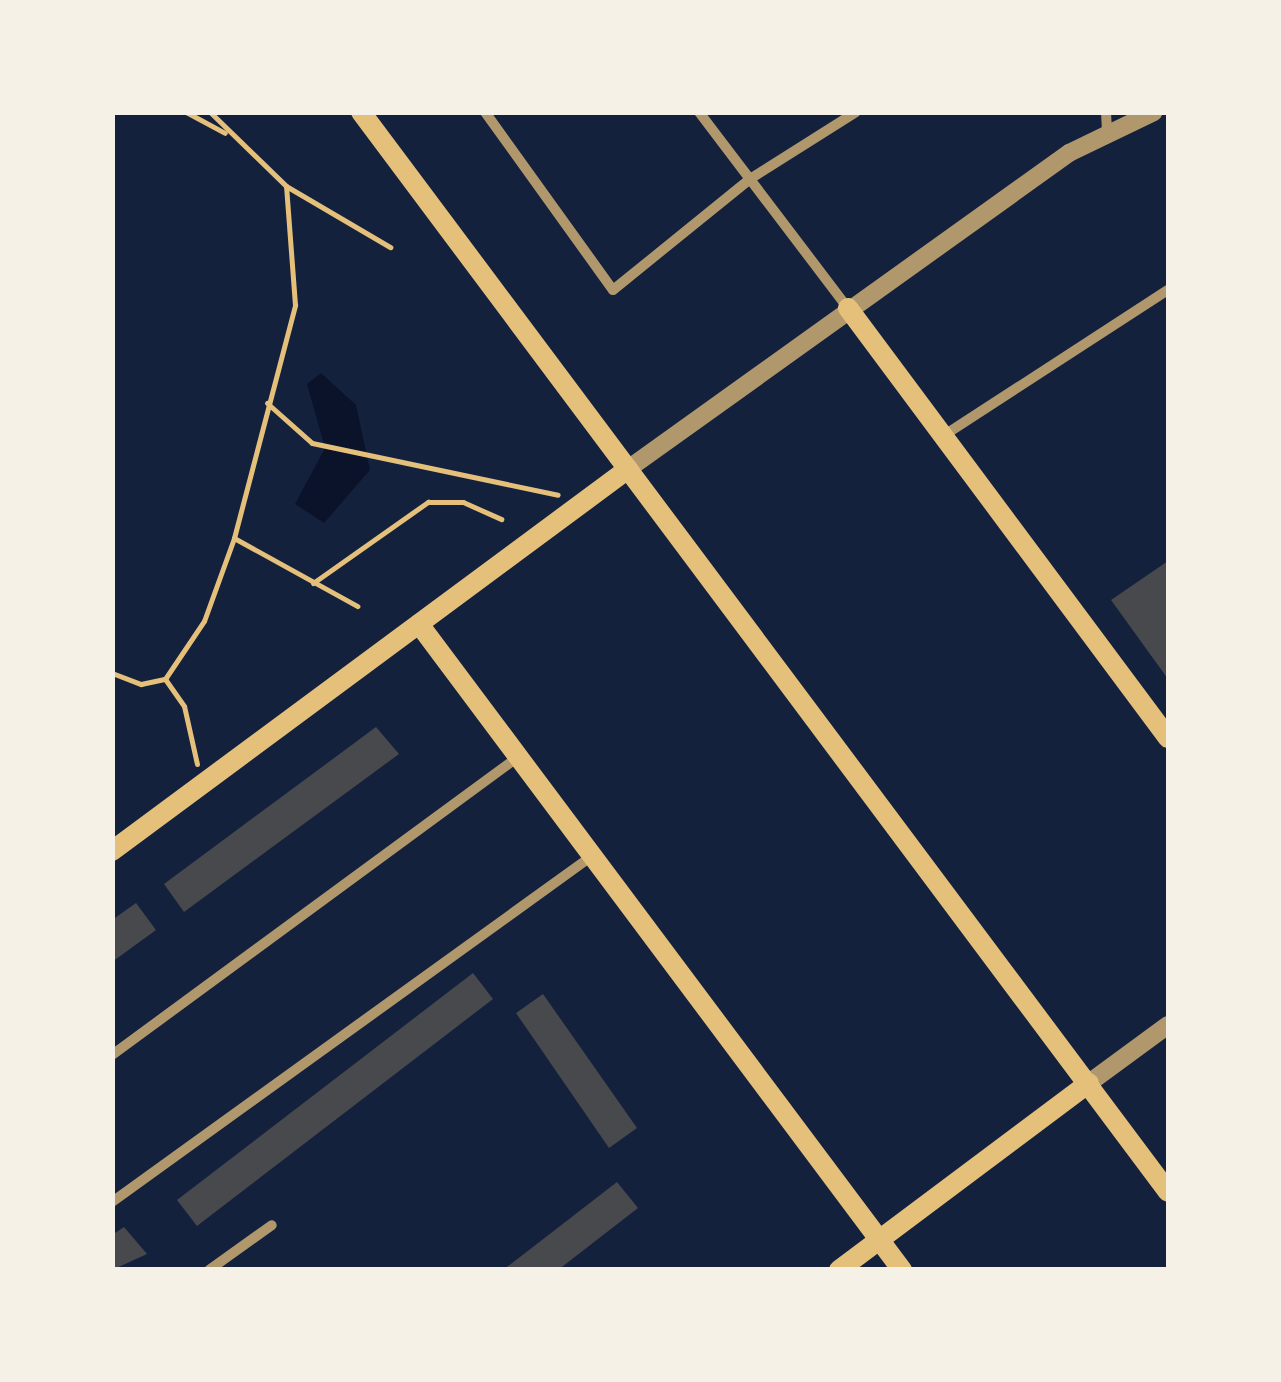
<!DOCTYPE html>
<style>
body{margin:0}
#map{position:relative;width:1281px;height:1382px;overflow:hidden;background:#14213d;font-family:"Exo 2",sans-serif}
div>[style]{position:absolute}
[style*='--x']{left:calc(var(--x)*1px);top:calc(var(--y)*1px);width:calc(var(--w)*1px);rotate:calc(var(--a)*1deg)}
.water>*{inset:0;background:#0b132b}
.building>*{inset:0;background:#48494c}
.path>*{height:5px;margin:-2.5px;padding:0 2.5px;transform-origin:2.5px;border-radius:2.5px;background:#e5c07b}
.minor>*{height:10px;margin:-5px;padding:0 5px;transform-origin:5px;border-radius:5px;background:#b1986c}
.tertiary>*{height:18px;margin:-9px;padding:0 9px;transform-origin:9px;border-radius:9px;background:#b1986c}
.secondary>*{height:20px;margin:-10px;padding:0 10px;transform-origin:10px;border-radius:10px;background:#e5c07b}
span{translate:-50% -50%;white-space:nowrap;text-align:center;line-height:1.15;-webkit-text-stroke:8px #f6f1e7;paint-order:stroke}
.frame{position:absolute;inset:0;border:115px solid #f6f1e7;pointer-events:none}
</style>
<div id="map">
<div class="water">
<div style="clip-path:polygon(321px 373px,356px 405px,370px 470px,324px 523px,295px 504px,325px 448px,307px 384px)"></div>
</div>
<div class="building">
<div style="clip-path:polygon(1168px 561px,1168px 679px,1111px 600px)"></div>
<div style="clip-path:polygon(376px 727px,399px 754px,184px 912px,164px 884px)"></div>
<div style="clip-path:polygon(136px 903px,156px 930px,112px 962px,112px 920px)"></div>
<div style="clip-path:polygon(473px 973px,493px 999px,197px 1226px,177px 1200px)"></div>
<div style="clip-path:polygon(543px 994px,637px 1128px,609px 1148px,516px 1013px)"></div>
<div style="clip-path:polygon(617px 1182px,638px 1208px,558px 1270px,503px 1270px)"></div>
<div style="clip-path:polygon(124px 1227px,147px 1254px,112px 1270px,112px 1235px)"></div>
</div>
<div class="path">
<div style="--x:186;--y:112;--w:44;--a:28.3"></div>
<div style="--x:210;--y:112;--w:106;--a:44.2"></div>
<div style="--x:286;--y:186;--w:121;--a:30.4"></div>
<div style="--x:267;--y:403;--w:60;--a:41.6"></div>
<div style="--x:312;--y:443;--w:251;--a:11.9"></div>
<div style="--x:234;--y:538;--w:141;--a:28.9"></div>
<div style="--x:313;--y:583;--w:141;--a:-35.2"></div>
<div style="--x:428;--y:502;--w:35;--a:0"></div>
<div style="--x:463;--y:502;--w:42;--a:24.1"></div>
<div style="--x:112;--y:673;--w:31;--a:21"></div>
<div style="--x:141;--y:684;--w:25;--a:-12"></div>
<div style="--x:197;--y:764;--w:59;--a:-102.6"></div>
<div style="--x:184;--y:706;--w:33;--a:-125"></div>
<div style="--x:165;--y:679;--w:70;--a:-56.1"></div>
<div style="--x:204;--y:621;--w:88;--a:-70.1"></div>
<div style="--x:234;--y:538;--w:241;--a:-75.3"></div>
<div style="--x:295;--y:305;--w:119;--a:-94.3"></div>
</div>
<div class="minor">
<div style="--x:485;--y:112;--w:219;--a:54.3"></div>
<div style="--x:613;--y:290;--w:176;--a:-39"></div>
<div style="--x:750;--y:179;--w:125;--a:-32.3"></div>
<div style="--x:699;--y:112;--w:246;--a:52.8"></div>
<div style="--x:1106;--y:112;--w:18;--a:87"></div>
<div style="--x:943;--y:436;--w:268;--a:-33"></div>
<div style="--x:112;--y:1055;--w:504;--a:-36.28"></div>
<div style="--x:112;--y:1202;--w:592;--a:-35.79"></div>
<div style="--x:209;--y:1270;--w:77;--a:-35.5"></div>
</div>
<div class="tertiary">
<div style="--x:628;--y:469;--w:543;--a:-35.62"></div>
<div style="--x:1069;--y:153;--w:94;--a:-25.8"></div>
<div style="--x:1089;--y:1083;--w:98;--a:-36.3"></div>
</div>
<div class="secondary">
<div style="--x:361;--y:112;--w:1348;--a:53.23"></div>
<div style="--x:848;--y:308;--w:536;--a:53.34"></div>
<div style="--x:419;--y:624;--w:807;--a:53.22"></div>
<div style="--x:112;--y:851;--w:642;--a:-36.51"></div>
<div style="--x:839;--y:1270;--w:312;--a:-36.8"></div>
</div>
<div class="frame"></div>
</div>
